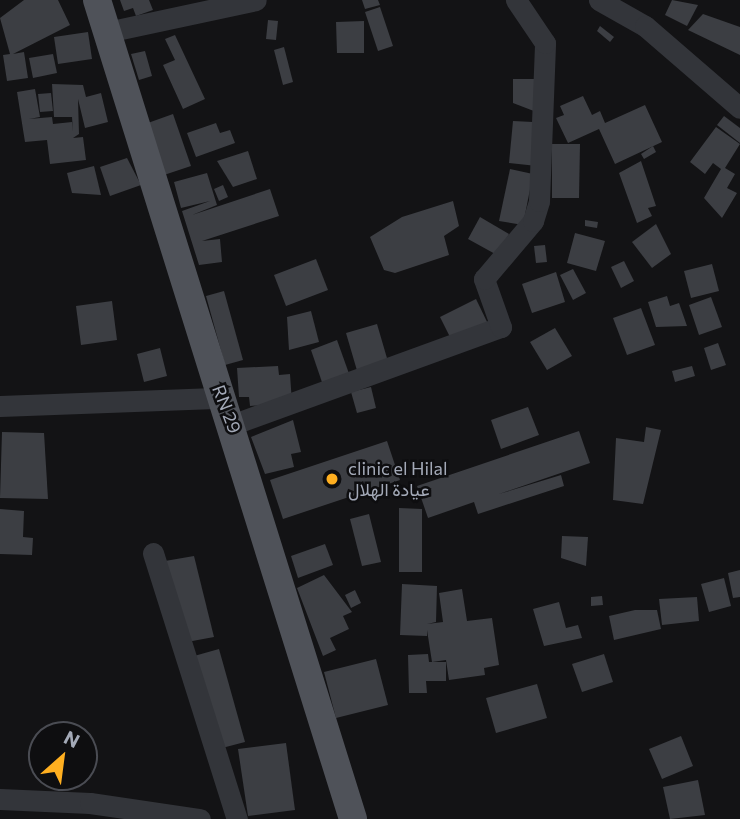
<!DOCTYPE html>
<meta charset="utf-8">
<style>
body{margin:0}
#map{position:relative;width:740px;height:819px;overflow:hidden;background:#131315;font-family:Commissioner,Vazirmatn,sans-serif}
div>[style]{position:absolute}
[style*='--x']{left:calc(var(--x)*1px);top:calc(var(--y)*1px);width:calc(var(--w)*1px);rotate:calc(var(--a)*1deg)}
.building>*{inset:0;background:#3c3e43}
.minor>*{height:21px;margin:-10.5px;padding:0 10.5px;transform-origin:10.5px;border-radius:10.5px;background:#33353a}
.major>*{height:28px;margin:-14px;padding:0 14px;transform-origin:14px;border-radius:14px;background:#4f5259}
.dots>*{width:19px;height:19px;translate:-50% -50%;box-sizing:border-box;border:4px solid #0e0e10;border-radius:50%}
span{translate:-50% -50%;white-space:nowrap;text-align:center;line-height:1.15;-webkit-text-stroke:5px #0e0e10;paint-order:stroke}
.street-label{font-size:18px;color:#a3a9b7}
.poi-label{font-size:18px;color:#a3a9b7}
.left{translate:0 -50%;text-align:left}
.north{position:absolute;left:28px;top:721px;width:70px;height:70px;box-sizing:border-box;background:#0e0e10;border:2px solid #4a4c53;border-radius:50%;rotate:28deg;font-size:19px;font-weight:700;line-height:28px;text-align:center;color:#a3a9b7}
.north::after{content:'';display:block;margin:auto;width:24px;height:32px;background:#ffaf20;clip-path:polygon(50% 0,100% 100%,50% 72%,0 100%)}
</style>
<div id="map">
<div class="building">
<div style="clip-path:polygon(24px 0,58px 0,70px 25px,13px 54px,24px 52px,28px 78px,7px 81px,3px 55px,10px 54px,0 18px)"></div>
<div style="clip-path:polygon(120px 0,149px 0,153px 10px,136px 16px,133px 8px,124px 11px)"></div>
<div style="clip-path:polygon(362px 0,378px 0,380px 5px,365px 9px)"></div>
<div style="clip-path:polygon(672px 0,698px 5px,687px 26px,665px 15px)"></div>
<div style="clip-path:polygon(380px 7px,393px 46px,378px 51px,365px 12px)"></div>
<div style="clip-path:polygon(703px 14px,740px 27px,740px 55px,688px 30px)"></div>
<div style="clip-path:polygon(268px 20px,278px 21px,276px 40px,266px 39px)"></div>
<div style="clip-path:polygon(364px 21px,364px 53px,337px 53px,336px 22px)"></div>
<div style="clip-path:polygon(600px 26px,614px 37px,610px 42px,597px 31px)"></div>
<div style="clip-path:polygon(88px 32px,92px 59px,58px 64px,54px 37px)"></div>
<div style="clip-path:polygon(175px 35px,205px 99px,183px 109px,163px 65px,175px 60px,165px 39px)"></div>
<div style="clip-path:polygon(284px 47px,293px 82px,283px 85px,274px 50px)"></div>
<div style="clip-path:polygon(145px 51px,152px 76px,139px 80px,131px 54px)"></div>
<div style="clip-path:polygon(53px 54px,57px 73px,33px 78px,29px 58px)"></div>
<div style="clip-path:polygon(513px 79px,540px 79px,539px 113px,513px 103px)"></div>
<div style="clip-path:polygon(52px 84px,83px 85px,86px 97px,101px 93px,108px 122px,85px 128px,78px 99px,79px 134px,73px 138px,83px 137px,86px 160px,50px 164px,47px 140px,25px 142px,17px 92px,35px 89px,40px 117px,29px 119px,52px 117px,53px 124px,72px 122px,73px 132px,72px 117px,54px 117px)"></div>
<div style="clip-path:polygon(51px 93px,53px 111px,40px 112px,38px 94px)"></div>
<div style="clip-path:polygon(583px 96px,592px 115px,600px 111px,605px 123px,645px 105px,662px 142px,615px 164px,599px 129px,568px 143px,556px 118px,564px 115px,560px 106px)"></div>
<div style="clip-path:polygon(173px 114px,191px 166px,164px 175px,145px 124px)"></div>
<div style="clip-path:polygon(724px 116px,740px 128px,740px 143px,717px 125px)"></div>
<div style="clip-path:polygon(513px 121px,533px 122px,537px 166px,509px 163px)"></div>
<div style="clip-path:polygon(216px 123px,220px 133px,230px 130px,235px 143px,196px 157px,187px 133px)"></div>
<div style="clip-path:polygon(716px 127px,740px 144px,725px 168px,735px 174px,727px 188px,737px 193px,722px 218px,704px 198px,721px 169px,713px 163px,705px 174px,690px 162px)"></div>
<div style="clip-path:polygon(552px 144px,580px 144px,579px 198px,552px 198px)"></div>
<div style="clip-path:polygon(653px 146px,656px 152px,644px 159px,641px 154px)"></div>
<div style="clip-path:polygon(248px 151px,257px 179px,233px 187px,217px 161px)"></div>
<div style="clip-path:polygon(127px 158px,141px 185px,110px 196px,100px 167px)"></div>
<div style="clip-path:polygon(641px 161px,656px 206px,648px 208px,652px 216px,637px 223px,619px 173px)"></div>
<div style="clip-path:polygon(94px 166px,101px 195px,72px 193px,67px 173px)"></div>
<div style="clip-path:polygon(510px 169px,533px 174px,523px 225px,499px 221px)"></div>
<div style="clip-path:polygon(207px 173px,217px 205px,192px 215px,270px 189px,279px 216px,202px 241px,220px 239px,222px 262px,199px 265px,182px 211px,210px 201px,181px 208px,174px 182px)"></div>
<div style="clip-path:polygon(223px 185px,228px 197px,219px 201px,214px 189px)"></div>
<div style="clip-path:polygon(453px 201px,459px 226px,444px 236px,449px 255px,395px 273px,384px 270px,370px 237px,402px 217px)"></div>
<div style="clip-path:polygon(480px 217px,509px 234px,497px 255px,468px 239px)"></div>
<div style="clip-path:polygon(585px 220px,598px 222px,597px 228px,585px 226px)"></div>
<div style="clip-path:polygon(656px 224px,671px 254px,652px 268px,632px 242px)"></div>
<div style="clip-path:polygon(575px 233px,605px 241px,596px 271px,567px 263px)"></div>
<div style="clip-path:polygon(545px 245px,547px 262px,536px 263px,534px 246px)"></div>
<div style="clip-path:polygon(316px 259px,328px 290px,286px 306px,274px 275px)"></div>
<div style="clip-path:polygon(624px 261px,634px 281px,621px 288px,611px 267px)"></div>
<div style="clip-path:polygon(712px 264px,719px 291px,691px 298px,684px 271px)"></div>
<div style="clip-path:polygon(573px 269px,586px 293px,573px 300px,560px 275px)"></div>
<div style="clip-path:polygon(556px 272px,565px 302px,532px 313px,522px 284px)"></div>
<div style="clip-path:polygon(224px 291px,243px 360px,225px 365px,206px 296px)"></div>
<div style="clip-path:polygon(667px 296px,670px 306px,679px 303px,687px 326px,656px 327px,648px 302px)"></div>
<div style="clip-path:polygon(711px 297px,722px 327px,699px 335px,689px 305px)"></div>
<div style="clip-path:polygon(476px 299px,490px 328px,454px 345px,440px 317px)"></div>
<div style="clip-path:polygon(112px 301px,117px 340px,81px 345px,76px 306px)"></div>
<div style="clip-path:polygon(641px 308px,655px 345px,627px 355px,613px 318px)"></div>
<div style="clip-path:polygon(311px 311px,319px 342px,289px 350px,287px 317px)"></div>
<div style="clip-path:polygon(377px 324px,389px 365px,358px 374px,346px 333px)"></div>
<div style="clip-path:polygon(555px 328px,572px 356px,547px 370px,530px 342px)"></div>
<div style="clip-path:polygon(337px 340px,352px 382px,325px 391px,311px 350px)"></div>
<div style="clip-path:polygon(718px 343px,726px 365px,711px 370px,704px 348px)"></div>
<div style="clip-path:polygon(160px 348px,167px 376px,144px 382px,137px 354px)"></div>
<div style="clip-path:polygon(278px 366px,279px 375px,290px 374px,292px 403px,250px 406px,249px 397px,239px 397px,237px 368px)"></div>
<div style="clip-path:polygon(692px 366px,695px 376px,675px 382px,672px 371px)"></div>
<div style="clip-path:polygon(371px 387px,376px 408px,357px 413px,351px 392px)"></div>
<div style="clip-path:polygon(528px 407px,539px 435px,501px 449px,491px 420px)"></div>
<div style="clip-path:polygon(293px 420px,301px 452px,291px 454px,294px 467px,265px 474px,251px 437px)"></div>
<div style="clip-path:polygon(646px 427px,661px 430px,643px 504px,613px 500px,616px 438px,644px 442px)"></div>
<div style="clip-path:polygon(579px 431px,590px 463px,499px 494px,561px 475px,564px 486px,478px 514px,474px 502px,428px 518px,417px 486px)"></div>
<div style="clip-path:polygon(2px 432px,44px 433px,48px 499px,0 498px)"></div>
<div style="clip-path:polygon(387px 441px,400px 480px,283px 519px,270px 480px)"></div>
<div style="clip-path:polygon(399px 508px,422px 509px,422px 572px,399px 572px)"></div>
<div style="clip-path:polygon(0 509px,24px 511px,23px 537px,33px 538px,32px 555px,0 554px)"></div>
<div style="clip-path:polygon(369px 514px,381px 562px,362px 566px,350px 519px)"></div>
<div style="clip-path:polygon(562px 536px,588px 537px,586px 566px,561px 558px)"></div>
<div style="clip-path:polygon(325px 544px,333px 565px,298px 578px,291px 556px)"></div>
<div style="clip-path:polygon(194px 556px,214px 637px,187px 642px,165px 561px)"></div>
<div style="clip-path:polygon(740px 570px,740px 597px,733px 598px,728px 573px)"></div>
<div style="clip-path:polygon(324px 575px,352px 612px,343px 616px,349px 629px,330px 638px,336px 650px,323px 656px,297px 588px)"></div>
<div style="clip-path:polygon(724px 578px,731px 606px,709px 612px,701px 584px)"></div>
<div style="clip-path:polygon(402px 584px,437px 586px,436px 622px,427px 624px,443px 622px,439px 593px,462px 589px,467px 621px,492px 618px,499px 665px,484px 668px,485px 675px,449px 680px,446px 660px,432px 662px,427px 630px,427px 636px,400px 635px)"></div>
<div style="clip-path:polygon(355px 590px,361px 603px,351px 608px,345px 595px)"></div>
<div style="clip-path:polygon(602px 596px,603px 605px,591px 606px,591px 597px)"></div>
<div style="clip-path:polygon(697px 597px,699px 621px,662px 625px,659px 599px)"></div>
<div style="clip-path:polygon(559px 602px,566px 628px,578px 625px,582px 638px,544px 646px,533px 609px)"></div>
<div style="clip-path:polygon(635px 610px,657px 610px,661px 629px,614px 640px,609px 616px)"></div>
<div style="clip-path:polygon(219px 649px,245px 742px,222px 748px,187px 658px)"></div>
<div style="clip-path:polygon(428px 654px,429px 662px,446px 662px,446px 681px,426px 681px,427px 693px,409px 693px,408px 655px)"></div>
<div style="clip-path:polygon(604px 654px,613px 682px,582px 692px,572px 664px)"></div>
<div style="clip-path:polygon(376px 659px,388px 705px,336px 718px,324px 672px)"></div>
<div style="clip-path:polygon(537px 684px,547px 718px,496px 733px,486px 698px)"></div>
<div style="clip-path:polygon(681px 736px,693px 766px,662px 779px,649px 749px)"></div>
<div style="clip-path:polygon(286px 743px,295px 810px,248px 816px,238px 749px)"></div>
<div style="clip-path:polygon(698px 780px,705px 815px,670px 819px,663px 787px)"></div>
</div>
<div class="minor">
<div style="--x:599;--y:0;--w:53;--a:29.5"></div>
<div style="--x:645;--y:26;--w:125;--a:40.8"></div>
<div style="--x:107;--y:32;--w:152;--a:-12.1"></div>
<div style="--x:0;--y:406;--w:222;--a:-2.1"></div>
<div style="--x:234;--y:424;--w:284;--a:-20"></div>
<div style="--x:501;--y:327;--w:51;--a:-109.5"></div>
<div style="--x:484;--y:279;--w:76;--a:-49.8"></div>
<div style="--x:533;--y:221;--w:21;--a:-73"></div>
<div style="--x:539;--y:201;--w:158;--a:-87.8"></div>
<div style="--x:545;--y:43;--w:52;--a:-124"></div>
<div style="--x:153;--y:553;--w:279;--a:72.5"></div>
<div style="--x:0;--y:799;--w:90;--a:2.5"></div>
<div style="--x:90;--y:803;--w:111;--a:8.3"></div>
</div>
<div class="major">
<div style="--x:97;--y:0;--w:858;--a:72.64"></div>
</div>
<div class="dots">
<div style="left:332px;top:479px;background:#ffaf20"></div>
</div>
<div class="street-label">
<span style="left:227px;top:409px;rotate:69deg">RN 29</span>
</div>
<div class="poi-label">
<span class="left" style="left:348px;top:479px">clinic el Hilal<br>عيادة الهلال</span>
</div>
<div class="north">N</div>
</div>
